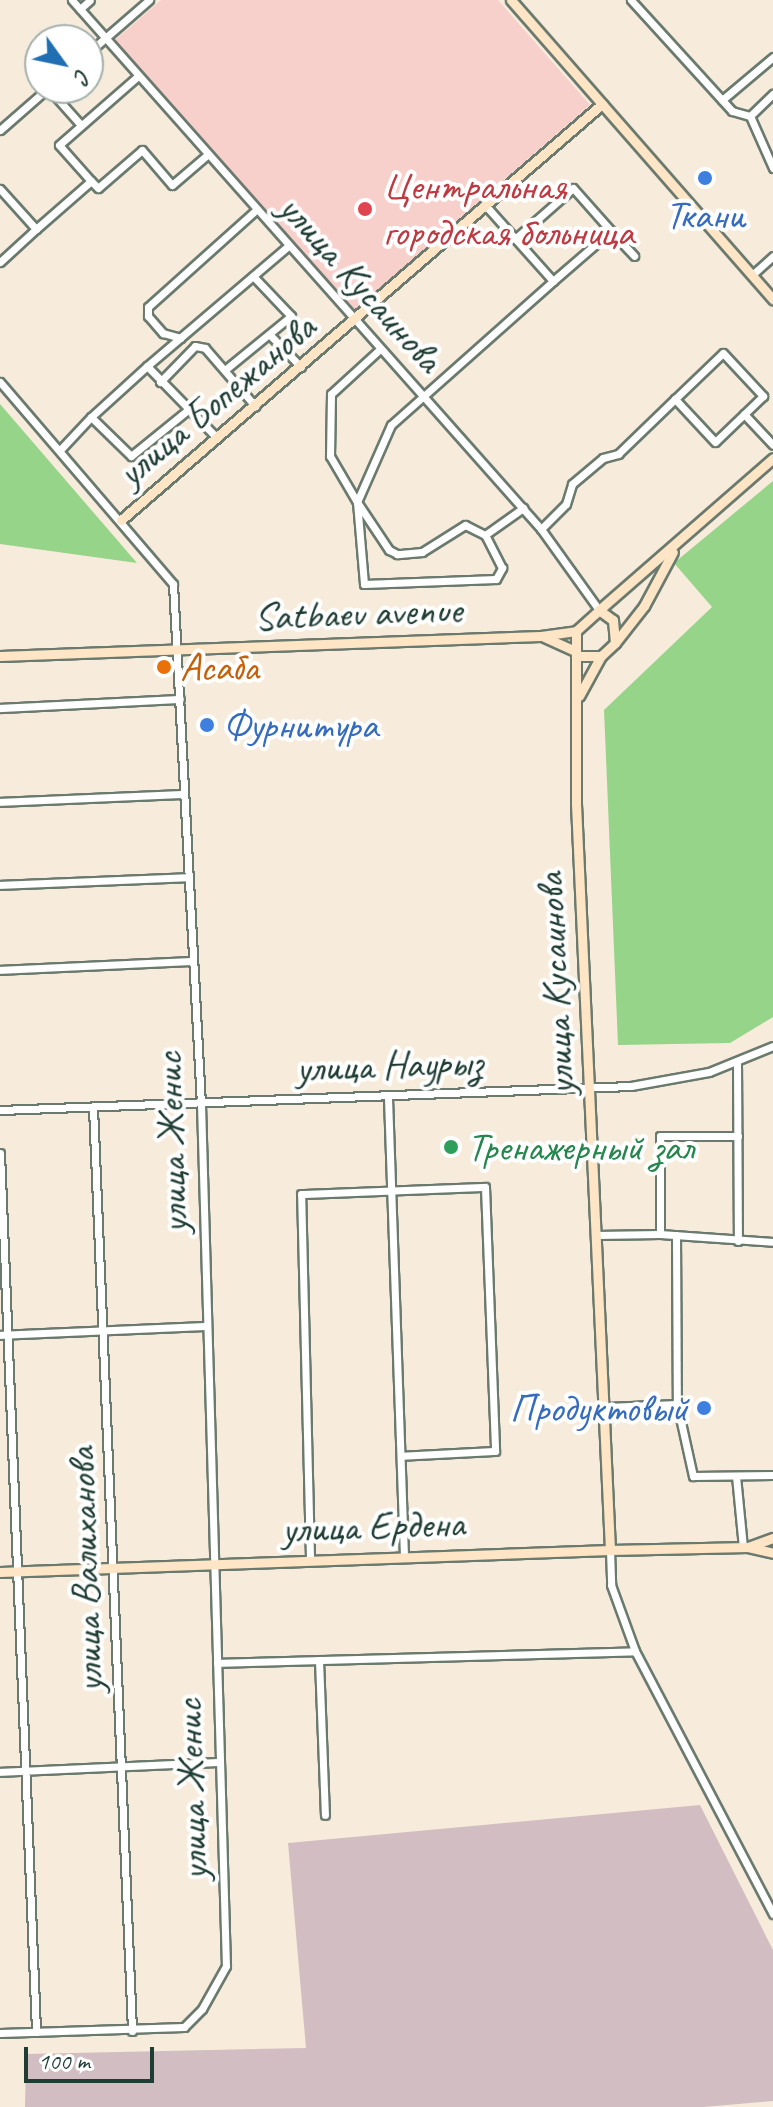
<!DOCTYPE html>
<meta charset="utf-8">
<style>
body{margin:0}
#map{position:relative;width:773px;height:2107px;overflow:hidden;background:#f7ecdb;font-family:Caveat,sans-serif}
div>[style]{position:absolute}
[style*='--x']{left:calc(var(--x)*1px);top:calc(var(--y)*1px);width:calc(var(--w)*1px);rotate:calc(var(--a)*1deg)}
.built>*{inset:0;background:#f7d0cb}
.industrial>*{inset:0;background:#d2bec2}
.green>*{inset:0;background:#96d489}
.roads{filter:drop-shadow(2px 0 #6b7a6e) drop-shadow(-2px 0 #6b7a6e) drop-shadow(0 2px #6b7a6e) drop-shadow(0 -2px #6b7a6e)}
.street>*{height:7px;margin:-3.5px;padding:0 3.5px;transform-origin:3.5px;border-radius:3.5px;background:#fff}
.secondary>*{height:9px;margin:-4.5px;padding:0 4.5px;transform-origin:4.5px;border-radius:4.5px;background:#fee5c5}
.dots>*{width:22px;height:22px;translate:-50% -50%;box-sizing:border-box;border:4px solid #fff;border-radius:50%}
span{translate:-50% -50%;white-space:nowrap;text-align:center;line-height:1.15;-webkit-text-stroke:8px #fff;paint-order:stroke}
.health-label{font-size:40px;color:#be3a42}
.left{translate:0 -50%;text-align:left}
.shop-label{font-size:40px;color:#366cbe}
.right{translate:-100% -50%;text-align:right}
.street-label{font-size:40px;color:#1f3d34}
.food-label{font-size:40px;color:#c56008}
.leisure-label{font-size:40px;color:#27864d}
.north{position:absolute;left:24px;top:24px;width:80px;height:80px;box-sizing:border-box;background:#fff;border:2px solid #a5b1ae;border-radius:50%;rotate:123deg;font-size:22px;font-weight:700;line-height:32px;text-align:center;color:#1f3d34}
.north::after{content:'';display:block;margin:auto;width:28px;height:36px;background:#1f6fb2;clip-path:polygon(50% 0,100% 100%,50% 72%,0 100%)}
.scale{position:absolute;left:24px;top:2047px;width:130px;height:36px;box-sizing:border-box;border:4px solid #1f3d34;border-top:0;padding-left:10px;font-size:24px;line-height:28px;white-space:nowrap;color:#1f3d34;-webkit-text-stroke:6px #fff;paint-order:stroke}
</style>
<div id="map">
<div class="built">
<div style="clip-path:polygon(161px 0,498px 0,590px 105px,351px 313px,114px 41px)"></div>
</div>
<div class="industrial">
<div style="clip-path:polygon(700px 1805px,773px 1950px,773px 2101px,704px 2107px,25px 2107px,26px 2054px,306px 2048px,288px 1843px)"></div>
</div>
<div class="green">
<div style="clip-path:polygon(0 404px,137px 563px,0 544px)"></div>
<div style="clip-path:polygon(773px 481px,773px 1017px,730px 1043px,618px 1045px,604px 710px,712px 607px,674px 563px)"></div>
</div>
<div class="roads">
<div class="street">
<div style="--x:72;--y:0;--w:707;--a:48.44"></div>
<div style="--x:541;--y:529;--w:100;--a:54.4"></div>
<div style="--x:631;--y:0;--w:150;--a:47.7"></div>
<div style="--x:732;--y:111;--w:19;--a:16"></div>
<div style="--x:750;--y:116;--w:32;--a:-44"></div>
<div style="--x:80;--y:9;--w:13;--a:-42"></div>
<div style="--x:88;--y:53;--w:81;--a:-41"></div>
<div style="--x:48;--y:88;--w:50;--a:48.3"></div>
<div style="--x:722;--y:100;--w:67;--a:-40.1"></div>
<div style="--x:750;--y:116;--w:57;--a:66.1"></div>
<div style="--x:0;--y:130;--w:64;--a:-41.2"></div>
<div style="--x:91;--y:181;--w:48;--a:-131.6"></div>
<div style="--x:59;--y:145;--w:105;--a:-41.1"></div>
<div style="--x:0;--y:189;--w:54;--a:48"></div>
<div style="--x:36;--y:229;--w:49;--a:137.5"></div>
<div style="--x:256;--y:210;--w:145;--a:138.1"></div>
<div style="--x:148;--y:307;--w:9;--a:90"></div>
<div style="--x:148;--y:316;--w:23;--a:49"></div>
<div style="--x:163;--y:333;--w:18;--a:16"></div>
<div style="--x:180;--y:338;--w:142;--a:-40.4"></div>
<div style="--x:36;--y:229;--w:73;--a:-41.1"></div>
<div style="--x:91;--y:181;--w:10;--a:45"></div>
<div style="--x:98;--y:188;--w:58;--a:-40.8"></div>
<div style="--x:142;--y:150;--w:46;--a:49.4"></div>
<div style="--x:172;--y:185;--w:46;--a:-40.6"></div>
<div style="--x:515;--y:239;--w:77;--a:-41.3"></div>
<div style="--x:573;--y:188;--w:57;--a:48.5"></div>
<div style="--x:752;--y:275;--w:28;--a:-42"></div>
<div style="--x:553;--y:281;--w:77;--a:-40.8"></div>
<div style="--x:611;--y:231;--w:34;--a:47"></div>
<div style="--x:271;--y:336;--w:43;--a:45.9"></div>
<div style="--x:180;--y:338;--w:43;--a:139.7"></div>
<div style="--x:147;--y:366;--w:60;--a:45.7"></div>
<div style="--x:379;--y:350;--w:65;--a:137.5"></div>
<div style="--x:331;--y:394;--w:62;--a:90.9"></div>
<div style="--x:330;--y:456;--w:53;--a:59.6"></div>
<div style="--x:357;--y:502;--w:82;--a:85.1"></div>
<div style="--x:364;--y:584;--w:132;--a:-2.2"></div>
<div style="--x:496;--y:579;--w:13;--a:-61"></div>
<div style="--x:502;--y:568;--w:37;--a:-117"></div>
<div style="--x:485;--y:535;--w:47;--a:-35.4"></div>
<div style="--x:723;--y:353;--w:59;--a:47.1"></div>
<div style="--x:763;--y:396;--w:66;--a:136.2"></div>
<div style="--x:715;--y:442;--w:59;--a:-132.9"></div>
<div style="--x:675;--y:399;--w:66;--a:-43.8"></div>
<div style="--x:226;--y:369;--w:84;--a:-39.2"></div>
<div style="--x:291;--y:316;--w:55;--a:-133.5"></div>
<div style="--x:0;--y:382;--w:266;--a:49.4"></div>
<div style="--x:173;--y:584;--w:521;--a:86.92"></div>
<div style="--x:201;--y:1104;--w:862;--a:88.34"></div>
<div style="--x:226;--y:1966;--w:49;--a:119.2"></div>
<div style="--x:202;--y:2009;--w:25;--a:135"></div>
<div style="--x:184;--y:2027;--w:184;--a:178.1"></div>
<div style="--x:160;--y:382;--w:50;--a:-45.8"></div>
<div style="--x:195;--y:346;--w:10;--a:11"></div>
<div style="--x:205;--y:348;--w:77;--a:49.2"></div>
<div style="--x:744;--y:414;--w:42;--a:46.9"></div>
<div style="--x:91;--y:417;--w:76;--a:-42.3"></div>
<div style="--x:60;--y:450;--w:45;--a:-46.8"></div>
<div style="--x:91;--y:417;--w:56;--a:44.3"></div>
<div style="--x:131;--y:456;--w:75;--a:-39"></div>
<div style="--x:189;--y:409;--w:40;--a:46"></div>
<div style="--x:541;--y:529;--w:35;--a:-45"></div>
<div style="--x:566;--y:504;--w:21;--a:-73"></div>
<div style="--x:572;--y:484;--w:40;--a:-40"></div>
<div style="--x:603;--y:458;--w:16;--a:-15"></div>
<div style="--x:618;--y:454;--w:79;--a:-44"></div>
<div style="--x:485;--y:535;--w:22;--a:-153"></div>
<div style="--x:465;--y:525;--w:51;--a:147.9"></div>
<div style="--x:422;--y:552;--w:25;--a:175"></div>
<div style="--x:397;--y:554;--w:9;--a:-153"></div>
<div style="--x:389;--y:550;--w:58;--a:-123.7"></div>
<div style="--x:357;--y:502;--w:84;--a:-66.2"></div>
<div style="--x:391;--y:425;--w:217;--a:-41.6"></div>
<div style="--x:553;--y:281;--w:101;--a:-131.8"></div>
<div style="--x:0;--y:708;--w:180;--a:-2.9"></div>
<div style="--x:0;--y:802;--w:184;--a:-2.5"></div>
<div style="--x:0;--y:885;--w:189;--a:-2.4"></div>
<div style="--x:0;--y:970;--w:193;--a:-2.7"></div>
<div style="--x:737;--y:1062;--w:179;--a:89.7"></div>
<div style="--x:388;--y:1098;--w:458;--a:88"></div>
<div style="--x:93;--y:1107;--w:925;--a:87.58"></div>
<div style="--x:0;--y:1110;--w:631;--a:-2.18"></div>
<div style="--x:631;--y:1086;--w:79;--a:-10.2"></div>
<div style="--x:709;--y:1072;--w:69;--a:-22.1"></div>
<div style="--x:0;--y:1153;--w:880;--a:87.65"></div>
<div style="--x:660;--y:1234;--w:98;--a:-90"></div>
<div style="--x:660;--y:1136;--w:78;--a:0"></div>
<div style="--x:596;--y:1235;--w:64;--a:-0.9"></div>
<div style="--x:660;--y:1234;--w:113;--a:4"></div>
<div style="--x:676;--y:1235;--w:169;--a:89.7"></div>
<div style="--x:0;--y:1335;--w:207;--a:-2.5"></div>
<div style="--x:607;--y:1407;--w:70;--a:-2.5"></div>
<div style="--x:677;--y:1404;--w:74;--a:77.5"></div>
<div style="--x:693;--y:1476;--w:80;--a:-0.7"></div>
<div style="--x:736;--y:1476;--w:71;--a:84.4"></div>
<div style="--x:610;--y:1550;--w:35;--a:88"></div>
<div style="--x:611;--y:1585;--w:70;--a:70"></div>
<div style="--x:635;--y:1651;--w:297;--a:62.3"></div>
<div style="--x:310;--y:1557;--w:363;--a:-91.4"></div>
<div style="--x:301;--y:1194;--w:184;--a:-2.2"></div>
<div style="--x:485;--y:1187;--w:264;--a:87.8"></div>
<div style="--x:495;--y:1451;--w:94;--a:177"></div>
<div style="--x:319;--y:1660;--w:155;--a:87.8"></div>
<div style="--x:217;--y:1663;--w:418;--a:-1.6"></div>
<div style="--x:0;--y:1772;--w:220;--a:-2.6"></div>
</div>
<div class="secondary">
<div style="--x:511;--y:0;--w:398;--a:48.8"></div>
<div style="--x:121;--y:520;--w:636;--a:-40.86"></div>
<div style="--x:599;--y:610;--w:231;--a:-41.1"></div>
<div style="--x:544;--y:637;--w:32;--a:24"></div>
<div style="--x:615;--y:643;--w:47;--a:-51.9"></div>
<div style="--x:644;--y:606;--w:61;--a:-61.8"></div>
<div style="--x:0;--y:656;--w:541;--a:-2.12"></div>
<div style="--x:541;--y:636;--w:35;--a:-8"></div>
<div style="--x:576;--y:631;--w:31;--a:-42"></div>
<div style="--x:599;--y:610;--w:17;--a:36"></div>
<div style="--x:613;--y:620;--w:23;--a:85"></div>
<div style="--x:615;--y:643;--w:19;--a:137"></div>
<div style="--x:601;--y:656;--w:25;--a:180"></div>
<div style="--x:576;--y:656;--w:25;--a:-90"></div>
<div style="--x:576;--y:656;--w:148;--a:90"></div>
<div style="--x:576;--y:804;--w:747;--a:87.39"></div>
<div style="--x:579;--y:696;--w:46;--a:-61.2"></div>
<div style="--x:748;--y:1547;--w:27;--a:-20"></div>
<div style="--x:0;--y:1572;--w:610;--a:-2.07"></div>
<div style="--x:610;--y:1550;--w:138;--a:-1.2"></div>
<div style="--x:748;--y:1547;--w:26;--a:13"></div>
</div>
</div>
<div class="dots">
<div style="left:705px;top:178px;background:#3f7fe0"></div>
<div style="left:365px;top:209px;background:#e0444e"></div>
<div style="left:164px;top:667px;background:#e8710a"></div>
<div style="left:207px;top:725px;background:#3f7fe0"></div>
<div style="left:451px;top:1147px;background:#2e9e5b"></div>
<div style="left:704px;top:1408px;background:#3f7fe0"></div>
</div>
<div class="health-label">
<span class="left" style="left:383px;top:209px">Центральная<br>городская больница</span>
</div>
<div class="shop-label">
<span style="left:705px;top:215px">Ткани</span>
<span class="left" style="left:223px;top:725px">Фурнитура</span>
<span class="right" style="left:688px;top:1408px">Продуктовый</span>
</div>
<div class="street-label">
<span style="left:361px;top:283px;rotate:48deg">улица Кусаинова</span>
<span style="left:216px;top:400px;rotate:-40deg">улица Бопежанова</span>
<span style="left:358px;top:613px;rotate:-2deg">Satbaev avenue</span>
<span style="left:555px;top:984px;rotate:-93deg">улица Кусаинова</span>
<span style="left:389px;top:1065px;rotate:-2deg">улица Наурыз</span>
<span style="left:171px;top:1143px;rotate:-92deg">улица Женис</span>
<span style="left:373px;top:1526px;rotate:-2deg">улица Ердена</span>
<span style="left:85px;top:1570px;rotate:-92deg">улица Валиханова</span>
<span style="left:191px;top:1790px;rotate:-92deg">улица Женис</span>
</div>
<div class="food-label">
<span class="left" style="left:180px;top:667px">Асаба</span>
</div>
<div class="leisure-label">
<span class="left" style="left:467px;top:1147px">Тренажерный зал</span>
</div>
<div class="north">С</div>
<div class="scale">100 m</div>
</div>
